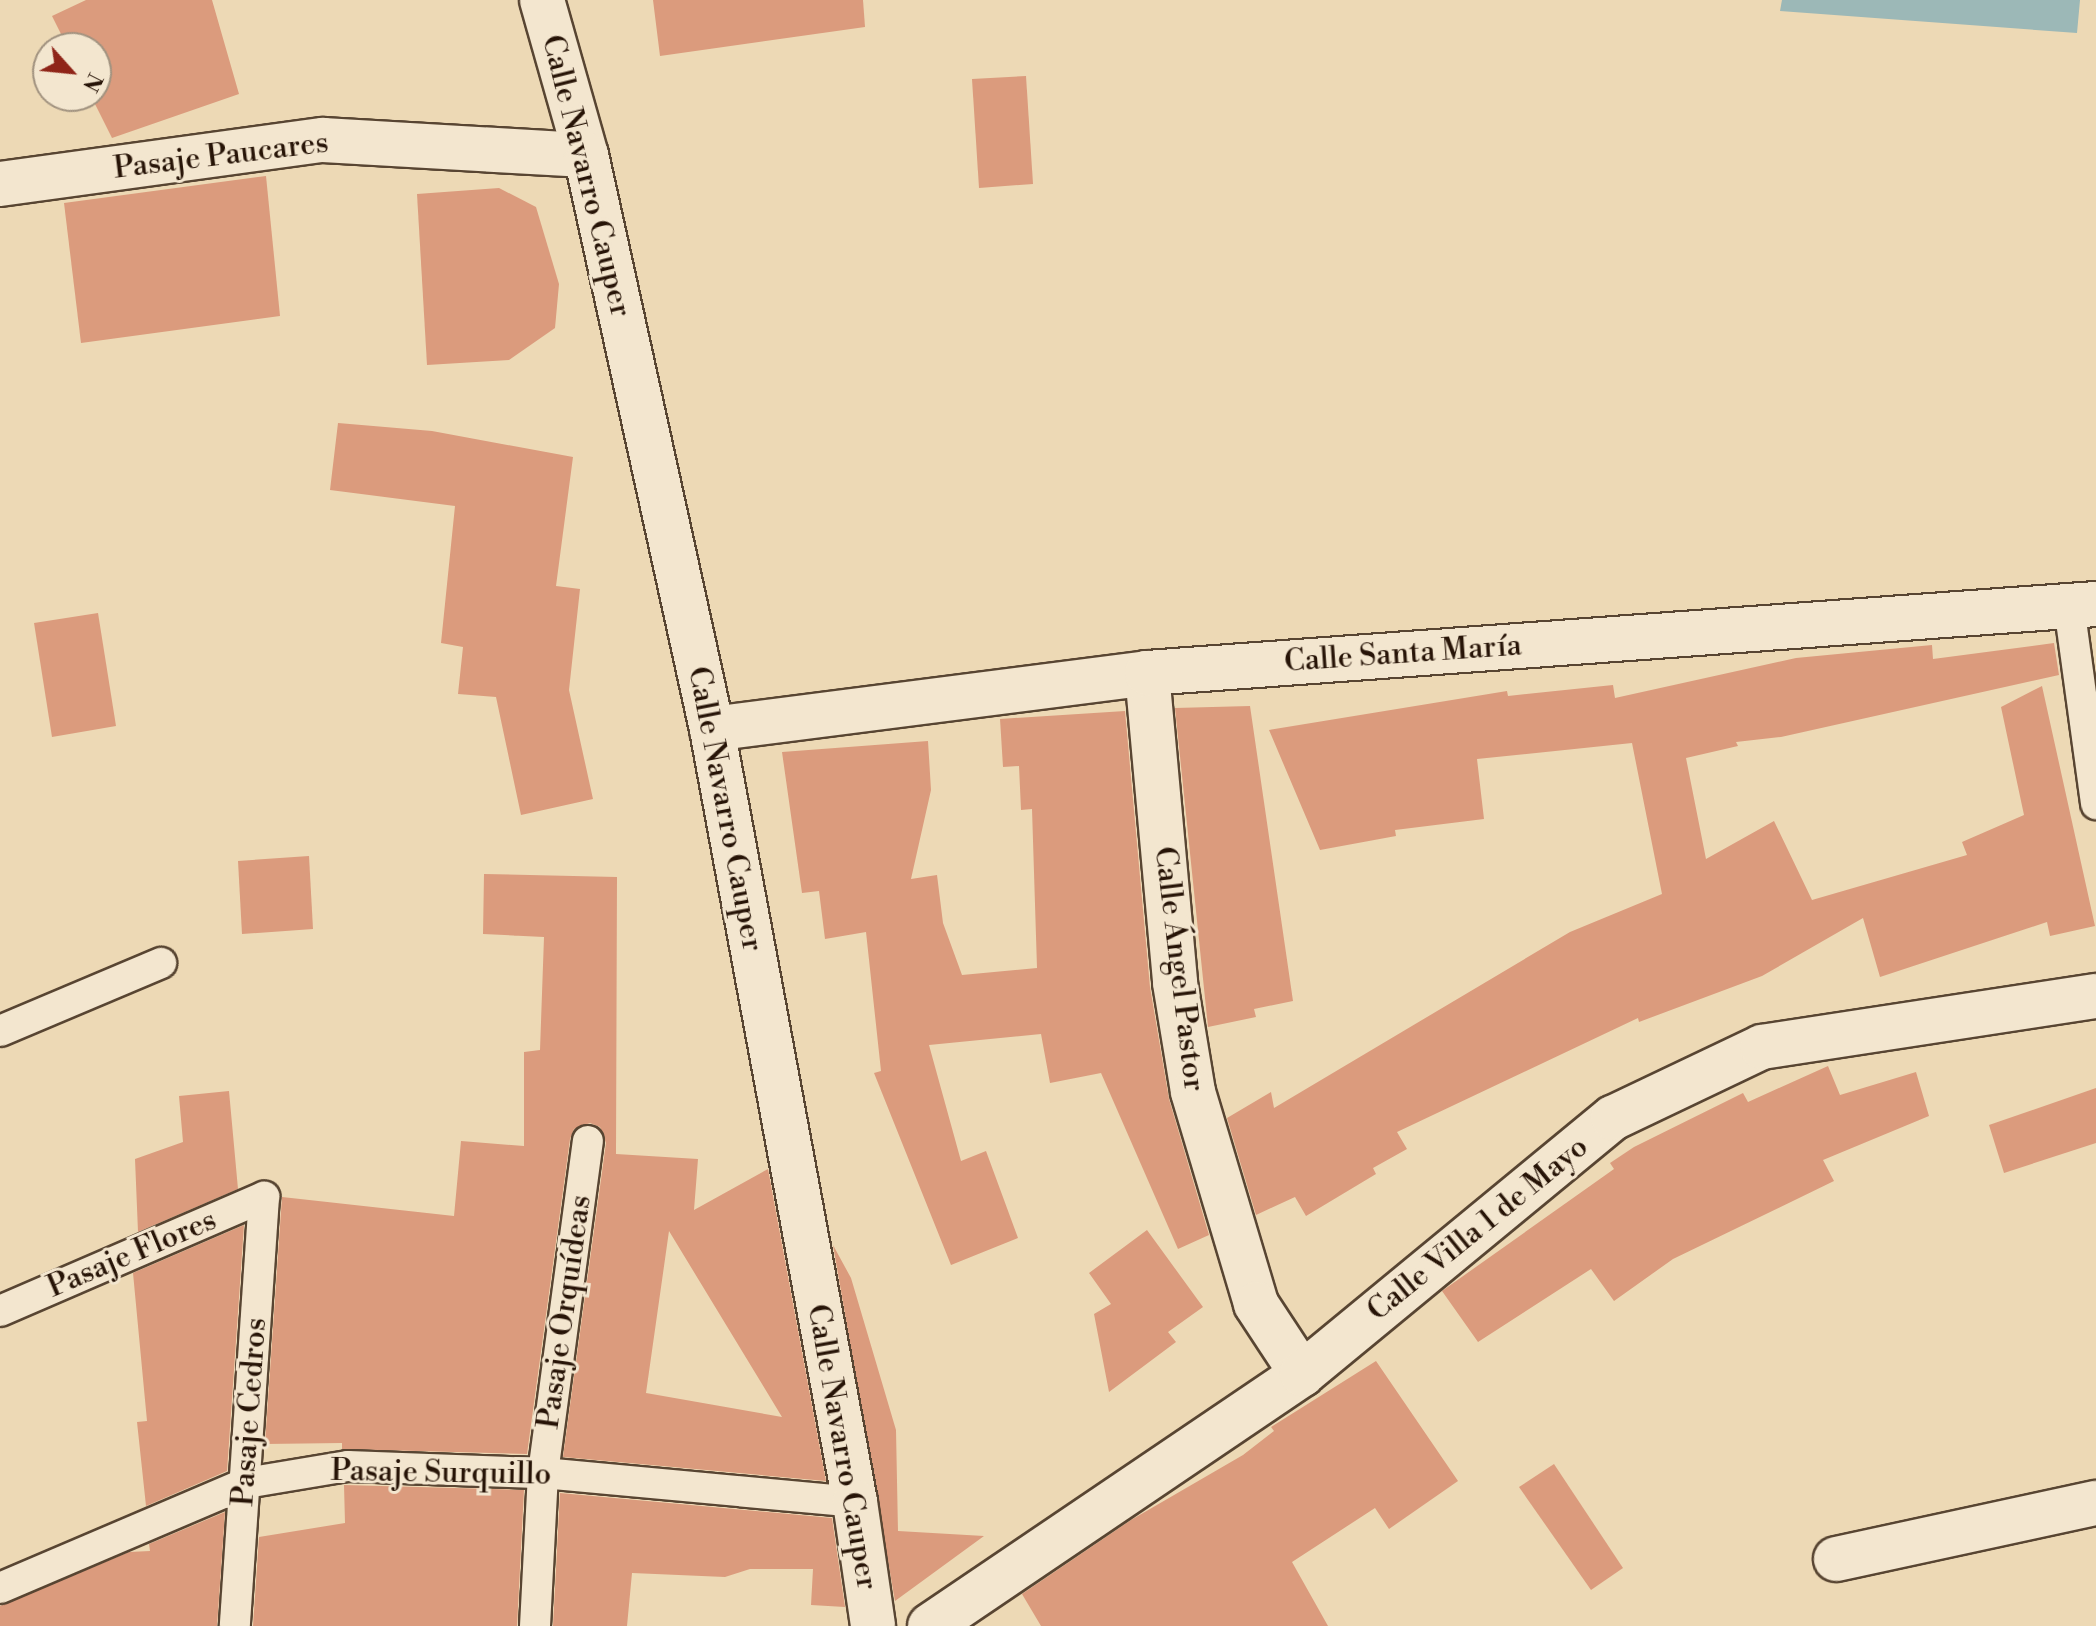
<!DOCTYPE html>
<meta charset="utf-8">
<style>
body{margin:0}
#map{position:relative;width:2096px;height:1626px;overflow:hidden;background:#edd9b5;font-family:"Libre Bodoni",serif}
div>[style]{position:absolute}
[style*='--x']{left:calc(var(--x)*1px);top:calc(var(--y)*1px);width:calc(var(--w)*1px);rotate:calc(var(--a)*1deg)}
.water>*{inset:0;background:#9cb8b7}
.building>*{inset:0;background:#db9b7d}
.roads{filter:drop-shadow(2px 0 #584532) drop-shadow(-2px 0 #584532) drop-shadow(0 2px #584532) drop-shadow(0 -2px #584532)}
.lane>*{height:30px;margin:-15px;padding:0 15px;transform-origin:15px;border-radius:15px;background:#f3e6cf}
.street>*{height:44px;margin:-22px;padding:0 22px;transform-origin:22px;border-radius:22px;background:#f3e6cf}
span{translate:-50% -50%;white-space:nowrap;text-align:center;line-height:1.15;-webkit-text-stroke:6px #f3e6cf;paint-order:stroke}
.street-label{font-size:30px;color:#271407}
.north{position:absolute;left:32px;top:32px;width:80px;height:80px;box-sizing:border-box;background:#f3e6cf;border:2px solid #a1927f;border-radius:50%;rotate:117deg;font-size:22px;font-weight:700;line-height:32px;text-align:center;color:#271407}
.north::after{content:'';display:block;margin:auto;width:28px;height:36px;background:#8f2418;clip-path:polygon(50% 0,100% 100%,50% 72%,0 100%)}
</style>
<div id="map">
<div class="water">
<div style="clip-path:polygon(1782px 0,2080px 0,2077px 33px,1780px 11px)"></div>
</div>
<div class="building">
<div style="clip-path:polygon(86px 0,212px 0,239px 94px,112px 138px,91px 96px,96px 96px,96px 48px,68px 48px,52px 16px)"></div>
<div style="clip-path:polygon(653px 0,863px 0,865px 27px,660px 56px)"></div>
<div style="clip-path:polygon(1026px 76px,1033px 184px,979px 188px,972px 79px)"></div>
<div style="clip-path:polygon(266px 176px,280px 316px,81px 343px,64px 203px)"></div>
<div style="clip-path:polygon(499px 188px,536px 207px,559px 284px,555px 328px,509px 360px,427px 365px,417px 194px)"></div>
<div style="clip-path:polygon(338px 423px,432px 431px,573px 457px,556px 586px,580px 589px,569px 690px,593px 799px,521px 815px,496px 697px,458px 694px,463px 647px,441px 643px,455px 506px,330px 490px)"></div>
<div style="clip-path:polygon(98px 613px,116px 726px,52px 737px,34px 623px)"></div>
<div style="clip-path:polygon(2054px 643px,2059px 675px,1781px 737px,1736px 742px,1738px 746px,1686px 758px,1706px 859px,1774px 821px,1812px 900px,1967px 855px,1962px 842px,2024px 815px,2001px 707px,2042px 686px,2095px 926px,2050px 936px,2047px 922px,1880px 977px,1863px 918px,1762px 976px,1639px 1022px,1638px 1018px,1397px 1132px,1407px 1149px,1373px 1168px,1376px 1174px,1306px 1216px,1295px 1197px,1256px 1215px,1227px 1118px,1271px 1092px,1274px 1108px,1570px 932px,1662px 894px,1632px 743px,1477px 759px,1484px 819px,1395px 830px,1396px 836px,1320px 850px,1269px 730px,1507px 691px,1508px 696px,1613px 685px,1615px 698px,1796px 658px,1932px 645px,1933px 659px)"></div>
<div style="clip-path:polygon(1250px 706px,1293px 1001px,1254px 1009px,1256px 1017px,1208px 1027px,1175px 708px)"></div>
<div style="clip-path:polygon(1125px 711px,1150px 987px,1169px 1099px,1209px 1235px,1178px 1249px,1101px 1073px,1050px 1083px,1041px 1034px,929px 1045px,961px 1161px,986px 1151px,1018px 1238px,951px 1265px,874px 1073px,881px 1071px,866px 932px,825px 939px,819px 891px,802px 893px,782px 752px,928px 741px,931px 790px,911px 879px,937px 875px,943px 923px,962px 975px,1037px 968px,1032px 809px,1021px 810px,1019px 766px,1003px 767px,1000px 719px)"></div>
<div style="clip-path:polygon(309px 856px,313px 929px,242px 934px,238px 861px)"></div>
<div style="clip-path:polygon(evenodd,484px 874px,617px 877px,616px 1154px,698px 1159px,694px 1210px,768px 1169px,826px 1481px,563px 1457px,606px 1143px,600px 1127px,590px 1123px,574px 1129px,570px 1139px,527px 1454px,342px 1449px,342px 1443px,265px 1444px,282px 1197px,454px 1216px,461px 1141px,524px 1146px,524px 1052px,540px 1050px,544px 937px,483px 934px,484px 874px,669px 1231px,782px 1417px,646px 1393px,669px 1231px)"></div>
<div style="clip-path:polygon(1828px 1066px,1840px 1095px,1916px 1072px,1929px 1116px,1823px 1160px,1834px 1181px,1673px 1259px,1614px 1301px,1591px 1269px,1478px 1342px,1442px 1291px,1614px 1169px,1610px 1163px,1634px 1147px,1743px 1093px,1748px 1102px)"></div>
<div style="clip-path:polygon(2096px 1088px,2096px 1143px,2004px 1173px,1989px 1125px)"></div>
<div style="clip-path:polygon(229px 1091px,238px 1189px,138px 1232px,135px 1159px,183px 1142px,179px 1096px)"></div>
<div style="clip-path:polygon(244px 1225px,227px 1471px,146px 1506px,137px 1422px,147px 1421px,133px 1273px)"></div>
<div style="clip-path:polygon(1147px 1230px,1203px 1307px,1168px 1332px,1176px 1342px,1109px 1392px,1094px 1314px,1111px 1304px,1089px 1273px)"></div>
<div style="clip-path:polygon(833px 1245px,851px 1278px,896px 1430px,898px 1531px,984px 1536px,895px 1601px)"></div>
<div style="clip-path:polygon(1376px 1361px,1458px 1481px,1389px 1529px,1375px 1508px,1292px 1562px,1328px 1626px,1041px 1626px,1022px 1594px,1131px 1520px,1243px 1455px,1274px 1431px,1271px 1427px)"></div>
<div style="clip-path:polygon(1554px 1464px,1623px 1568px,1591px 1590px,1519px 1487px)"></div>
<div style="clip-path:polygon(344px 1485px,524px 1490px,517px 1626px,253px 1626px,259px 1537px,345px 1523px)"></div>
<div style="clip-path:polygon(560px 1493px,832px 1518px,845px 1607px,811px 1605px,813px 1569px,750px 1569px,725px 1577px,632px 1573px,627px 1626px,553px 1626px)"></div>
<div style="clip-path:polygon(225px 1512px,217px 1626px,0 1626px,0 1606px,129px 1552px,150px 1551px,149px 1544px)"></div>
</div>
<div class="roads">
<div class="lane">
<div style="--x:2069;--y:606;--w:200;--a:82.2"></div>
<div style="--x:0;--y:1031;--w:175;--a:-22.9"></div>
<div style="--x:0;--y:1311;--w:288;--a:-23.4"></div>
<div style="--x:264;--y:1197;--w:430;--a:93.9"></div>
<div style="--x:0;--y:1588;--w:267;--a:-23.1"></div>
<div style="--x:246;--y:1483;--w:103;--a:-9.5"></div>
<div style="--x:348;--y:1466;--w:195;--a:2.1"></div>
<div style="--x:543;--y:1473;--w:313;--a:5.3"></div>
<div style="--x:535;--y:1626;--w:153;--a:-87"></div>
<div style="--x:543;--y:1473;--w:335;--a:-82.3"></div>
</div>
<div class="street">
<div style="--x:542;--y:0;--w:161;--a:74.2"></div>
<div style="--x:586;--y:155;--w:588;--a:77.62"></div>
<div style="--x:712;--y:729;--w:786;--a:79.52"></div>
<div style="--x:855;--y:1502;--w:125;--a:81.7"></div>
<div style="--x:0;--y:184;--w:326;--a:-7.8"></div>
<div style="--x:323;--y:140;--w:263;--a:3.3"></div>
<div style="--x:1147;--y:673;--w:311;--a:84.8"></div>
<div style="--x:1175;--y:983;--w:110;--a:80.6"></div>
<div style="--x:1193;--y:1092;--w:221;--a:73.4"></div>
<div style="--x:1256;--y:1304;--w:84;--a:56.7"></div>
<div style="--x:712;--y:729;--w:439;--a:-7.3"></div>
<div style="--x:1147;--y:673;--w:952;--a:-4.16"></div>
<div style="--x:1836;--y:1559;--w:266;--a:-12.2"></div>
<div style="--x:930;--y:1626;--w:449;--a:-34.1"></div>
<div style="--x:1302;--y:1374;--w:403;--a:-39.5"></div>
<div style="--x:1613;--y:1118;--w:165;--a:-25.5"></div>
<div style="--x:1762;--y:1047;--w:338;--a:-8.7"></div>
</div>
</div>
<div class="street-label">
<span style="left:221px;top:156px;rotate:-7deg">Pasaje Paucares</span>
<span style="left:586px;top:176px;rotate:76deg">Calle Navarro Cauper</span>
<span style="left:1403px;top:654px;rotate:-4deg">Calle Santa María</span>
<span style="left:725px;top:809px;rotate:79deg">Calle Navarro Cauper</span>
<span style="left:1179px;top:969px;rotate:83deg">Calle Ángel Pastor</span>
<span style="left:1478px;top:1229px;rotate:-39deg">Calle Villa 1 de Mayo</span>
<span style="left:132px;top:1254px;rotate:-23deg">Pasaje Flores</span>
<span style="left:565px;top:1312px;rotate:-82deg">Pasaje Orquídeas</span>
<span style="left:250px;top:1412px;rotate:-86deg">Pasaje Cedros</span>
<span style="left:842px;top:1447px;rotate:80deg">Calle Navarro Cauper</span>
<span style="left:441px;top:1473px;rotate:1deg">Pasaje Surquillo</span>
</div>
<div class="north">N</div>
</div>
